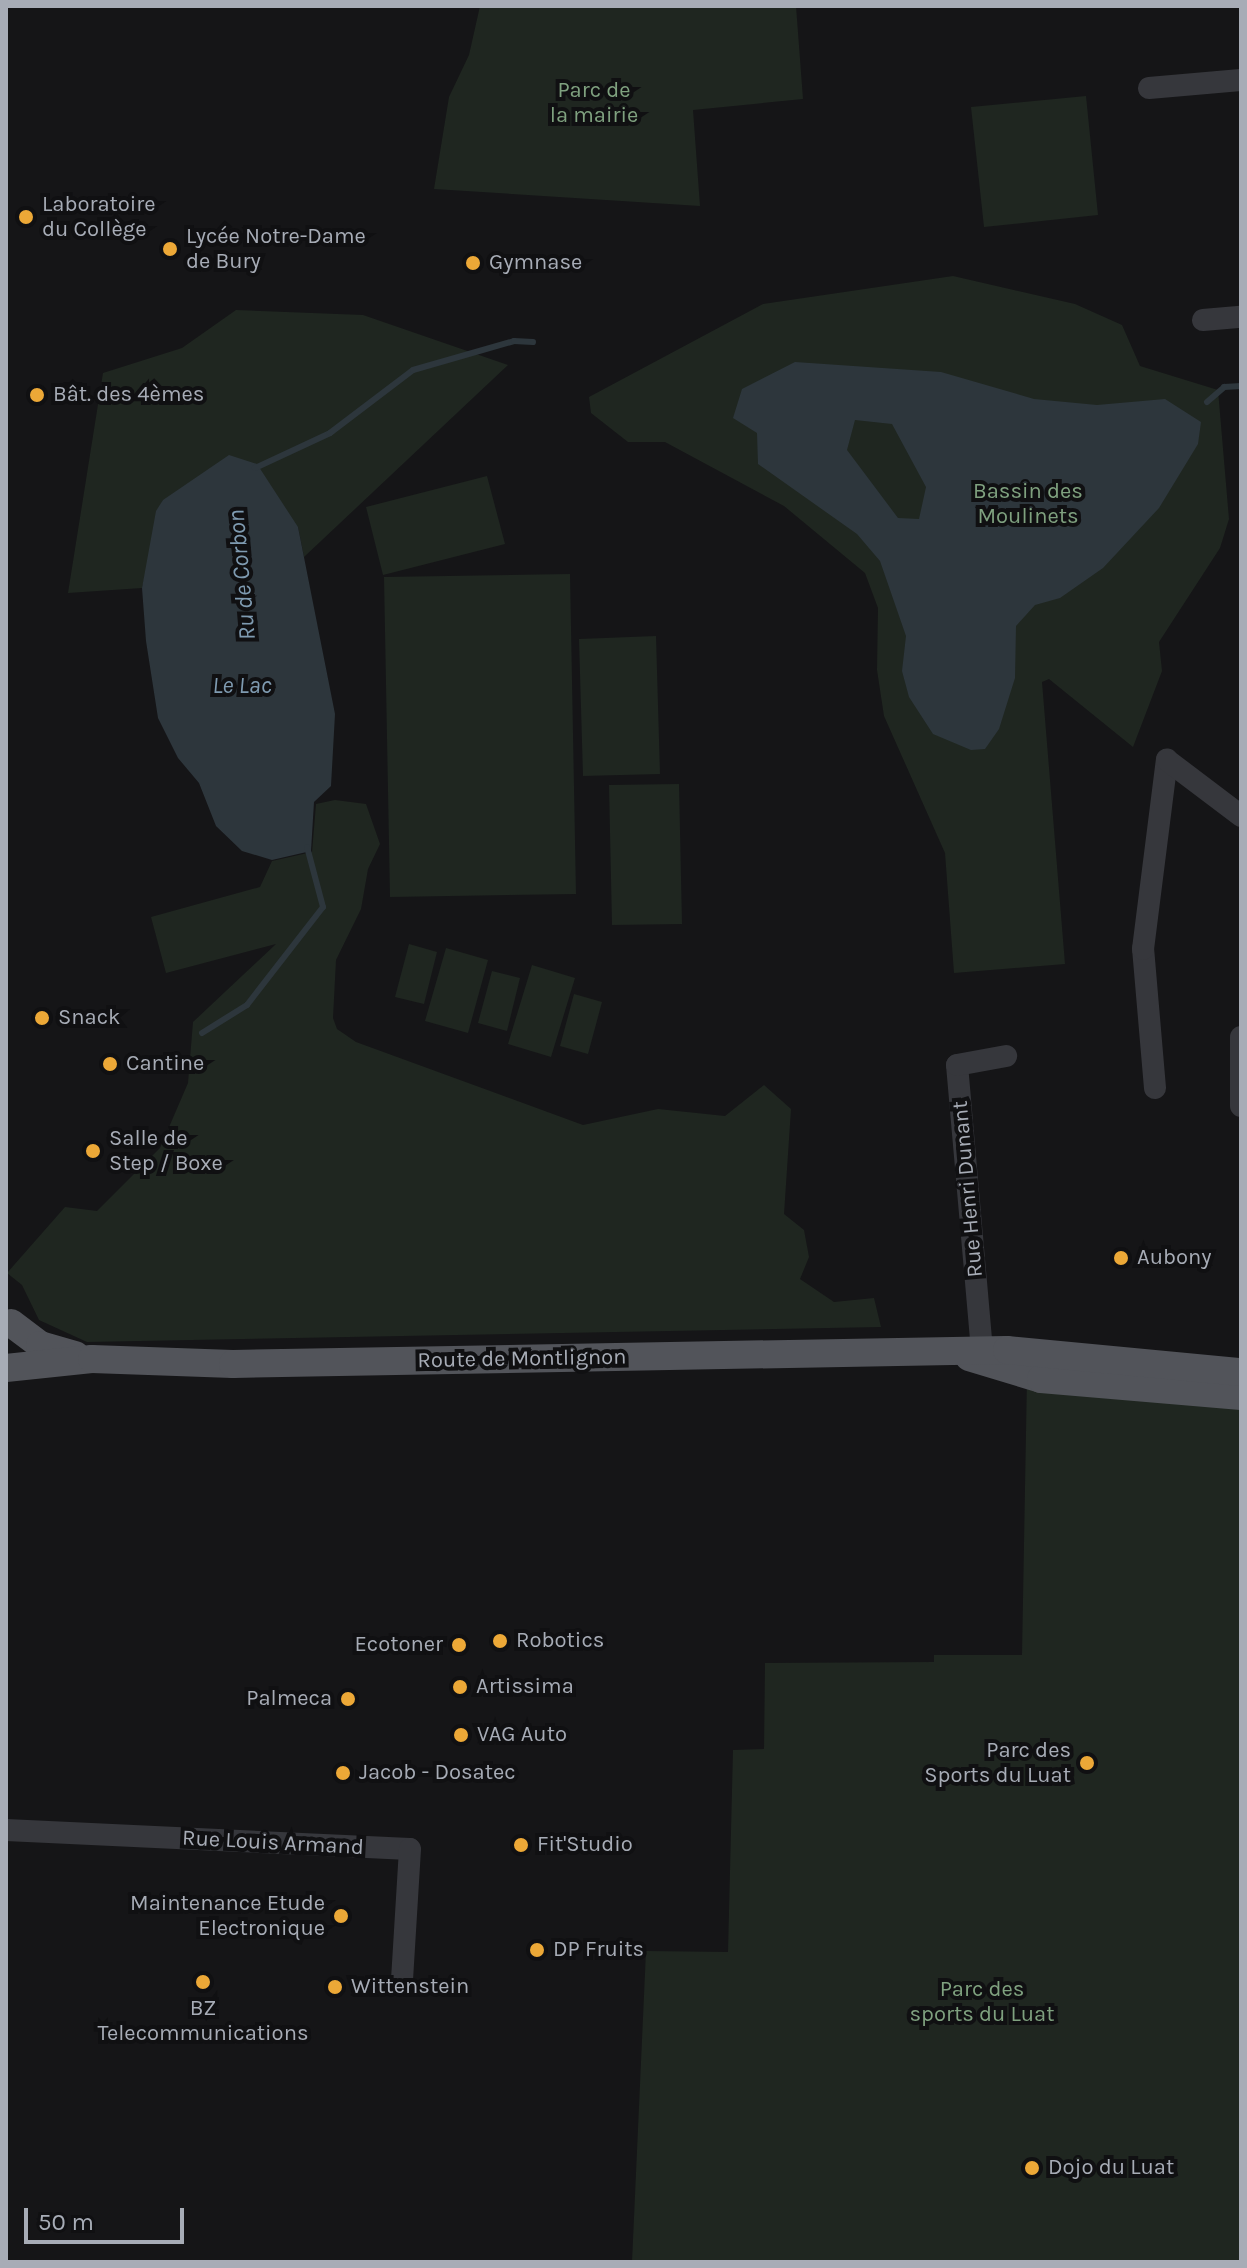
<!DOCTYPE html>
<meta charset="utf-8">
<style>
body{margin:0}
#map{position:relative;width:1247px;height:2268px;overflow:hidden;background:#151517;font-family:Karla,sans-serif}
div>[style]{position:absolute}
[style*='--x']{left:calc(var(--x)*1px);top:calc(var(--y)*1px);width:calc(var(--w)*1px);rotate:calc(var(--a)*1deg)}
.green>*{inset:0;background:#1f2620}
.water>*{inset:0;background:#2d363c}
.stream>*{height:6px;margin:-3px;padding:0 3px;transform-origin:3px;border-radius:3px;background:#2d363c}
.minor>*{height:22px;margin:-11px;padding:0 11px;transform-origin:11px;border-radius:11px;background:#36373c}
.major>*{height:28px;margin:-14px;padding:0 14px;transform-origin:14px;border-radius:14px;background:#52545a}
.dots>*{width:22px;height:22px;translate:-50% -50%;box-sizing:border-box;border:4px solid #101012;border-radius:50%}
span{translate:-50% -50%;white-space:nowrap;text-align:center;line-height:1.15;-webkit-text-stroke:8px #101012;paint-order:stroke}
.park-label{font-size:22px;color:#7fa17f}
.poi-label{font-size:22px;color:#a7acb6}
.left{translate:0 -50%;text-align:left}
.right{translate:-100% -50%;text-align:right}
.street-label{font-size:22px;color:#a7acb6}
.water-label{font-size:24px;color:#7f9bb1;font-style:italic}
.frame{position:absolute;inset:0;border:8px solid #a7acb6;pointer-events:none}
.scale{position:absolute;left:24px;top:2208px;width:160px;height:36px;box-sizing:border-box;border:4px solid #a7acb6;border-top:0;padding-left:10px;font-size:24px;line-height:28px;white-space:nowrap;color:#a7acb6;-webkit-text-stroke:6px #101012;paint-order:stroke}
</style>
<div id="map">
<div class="green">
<div style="clip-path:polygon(480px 6px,796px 6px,803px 99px,693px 110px,700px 206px,434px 189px,449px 97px,469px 55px)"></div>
<div style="clip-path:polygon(1086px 96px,1098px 215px,984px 227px,971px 107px)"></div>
<div style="clip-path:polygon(953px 276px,1075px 304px,1122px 325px,1140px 366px,1218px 390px,1229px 519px,1220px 548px,1159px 642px,1162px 671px,1133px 747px,1049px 679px,1042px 682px,1065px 964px,954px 973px,945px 853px,884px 716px,877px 670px,878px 608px,865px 573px,784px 506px,665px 442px,628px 442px,591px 413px,589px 397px,763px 304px)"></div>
<div style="clip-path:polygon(236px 310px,363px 315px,508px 365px,304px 557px,298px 527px,163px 500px,142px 588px,68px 593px,103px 373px,182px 348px)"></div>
<div style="clip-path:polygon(487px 476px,505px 544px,383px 575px,366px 507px)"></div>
<div style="clip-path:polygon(570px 574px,576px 894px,390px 897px,384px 577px)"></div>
<div style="clip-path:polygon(656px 636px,660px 774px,583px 776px,579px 639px)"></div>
<div style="clip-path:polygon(679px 784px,682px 924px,612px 925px,609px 785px)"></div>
<div style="clip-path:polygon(335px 800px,366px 804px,380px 844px,368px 869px,361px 909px,336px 960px,333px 1018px,337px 1029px,356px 1042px,583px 1125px,658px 1109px,725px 1116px,764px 1085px,791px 1109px,784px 1214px,804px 1230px,809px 1257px,800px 1279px,834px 1302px,874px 1298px,881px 1327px,87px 1342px,39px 1320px,22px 1285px,7px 1273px,65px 1207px,97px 1211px,160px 1148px,188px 1083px,193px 1022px,276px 944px,166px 973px,151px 917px,260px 887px,272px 861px,312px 852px,316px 804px)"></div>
<div style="clip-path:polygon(409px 944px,437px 952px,424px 1004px,395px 997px)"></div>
<div style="clip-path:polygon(446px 948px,488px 960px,468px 1033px,425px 1021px)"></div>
<div style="clip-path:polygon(532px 965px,575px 978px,551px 1057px,508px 1044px)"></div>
<div style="clip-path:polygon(492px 971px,520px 978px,507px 1031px,478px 1023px)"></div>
<div style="clip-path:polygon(574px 994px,602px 1002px,588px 1054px,560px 1046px)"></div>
<div style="clip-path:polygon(1027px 1377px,1241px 1401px,1241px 2262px,632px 2262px,646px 1951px,728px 1952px,733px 1750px,764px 1749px,765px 1663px,934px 1662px,934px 1655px,1022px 1655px)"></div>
</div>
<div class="water">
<div style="clip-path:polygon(evenodd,795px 362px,941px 372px,1034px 399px,1097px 405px,1165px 399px,1201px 422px,1198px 444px,1159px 508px,1103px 568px,1060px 598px,1035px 605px,1016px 626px,1015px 678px,999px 729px,985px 749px,971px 750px,933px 734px,909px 697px,902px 671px,906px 636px,880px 561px,857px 534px,758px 464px,757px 433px,733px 418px,742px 389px,795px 362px,855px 420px,892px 424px,926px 487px,919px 519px,898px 518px,847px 450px,855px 420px)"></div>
<div style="clip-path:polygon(229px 455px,257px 464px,298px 527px,335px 714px,331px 786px,314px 802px,311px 851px,272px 860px,242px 851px,216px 826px,199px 783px,178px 758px,158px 718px,146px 641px,142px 588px,156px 511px,163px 500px)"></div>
</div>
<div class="stream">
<div style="--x:1207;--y:402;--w:23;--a:-41"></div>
<div style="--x:1224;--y:387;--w:17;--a:-3"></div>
<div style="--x:255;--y:468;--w:83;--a:-25"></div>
<div style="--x:330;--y:433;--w:104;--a:-37.2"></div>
<div style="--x:413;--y:370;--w:105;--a:-16"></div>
<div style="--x:514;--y:341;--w:19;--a:3"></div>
<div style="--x:202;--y:1033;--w:53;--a:-31.9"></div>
<div style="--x:247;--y:1005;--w:124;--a:-52.2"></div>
<div style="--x:323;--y:907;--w:62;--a:-104.9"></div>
</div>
<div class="minor">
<div style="--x:1149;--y:88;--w:92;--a:-5"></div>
<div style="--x:1203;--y:320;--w:38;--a:-5"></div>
<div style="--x:1241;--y:1037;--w:69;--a:90"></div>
<div style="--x:1155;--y:1088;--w:140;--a:-94.9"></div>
<div style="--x:1143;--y:949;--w:191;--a:-82.8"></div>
<div style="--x:1167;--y:760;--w:93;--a:37.1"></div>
<div style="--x:983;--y:1362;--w:298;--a:-95"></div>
<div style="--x:957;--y:1065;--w:50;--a:-10.4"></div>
<div style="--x:6;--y:1830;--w:404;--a:2.7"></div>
<div style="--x:410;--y:1849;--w:131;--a:93.5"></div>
</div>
<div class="major">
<div style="--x:11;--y:1323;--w:36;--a:37"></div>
<div style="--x:40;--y:1345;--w:37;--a:16"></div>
<div style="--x:969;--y:1357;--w:75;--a:17"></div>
<div style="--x:1041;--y:1379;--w:201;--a:4.9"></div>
<div style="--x:6;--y:1368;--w:86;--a:-6"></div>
<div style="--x:92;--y:1359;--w:141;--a:2"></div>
<div style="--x:233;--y:1364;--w:774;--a:-1.04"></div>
<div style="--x:1007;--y:1350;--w:235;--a:5.4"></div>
</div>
<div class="dots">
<div style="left:26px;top:217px;background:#eca837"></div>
<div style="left:170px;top:249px;background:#eca837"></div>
<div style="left:473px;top:263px;background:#eca837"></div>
<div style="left:37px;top:395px;background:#eca837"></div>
<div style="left:42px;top:1018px;background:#eca837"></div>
<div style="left:110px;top:1064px;background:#eca837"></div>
<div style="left:93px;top:1151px;background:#eca837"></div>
<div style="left:1121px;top:1258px;background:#eca837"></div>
<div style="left:500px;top:1641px;background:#eca837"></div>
<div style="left:459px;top:1645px;background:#eca837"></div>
<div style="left:460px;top:1687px;background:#eca837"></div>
<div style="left:348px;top:1699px;background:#eca837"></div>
<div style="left:461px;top:1735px;background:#eca837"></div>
<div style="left:1087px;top:1763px;background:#eca837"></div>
<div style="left:343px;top:1773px;background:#eca837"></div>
<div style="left:521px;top:1845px;background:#eca837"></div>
<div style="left:341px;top:1916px;background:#eca837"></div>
<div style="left:537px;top:1950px;background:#eca837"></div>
<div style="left:203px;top:1982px;background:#eca837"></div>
<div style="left:335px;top:1987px;background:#eca837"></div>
<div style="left:1032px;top:2168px;background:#eca837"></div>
</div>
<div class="park-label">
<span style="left:594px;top:103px">Parc de<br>la mairie</span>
<span style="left:1028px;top:504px">Bassin des<br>Moulinets</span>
<span style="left:982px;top:2002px">Parc des<br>sports du Luat</span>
</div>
<div class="poi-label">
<span class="left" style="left:42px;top:217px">Laboratoire<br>du Collège</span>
<span class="left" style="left:186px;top:249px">Lycée Notre-Dame<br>de Bury</span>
<span class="left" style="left:489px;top:263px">Gymnase</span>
<span class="left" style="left:53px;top:395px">Bât. des 4èmes</span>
<span class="left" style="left:58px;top:1018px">Snack</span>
<span class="left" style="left:126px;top:1064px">Cantine</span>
<span class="left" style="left:109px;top:1151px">Salle de<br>Step / Boxe</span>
<span class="left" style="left:1137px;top:1258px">Aubony</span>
<span class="left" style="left:516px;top:1641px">Robotics</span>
<span class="right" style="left:443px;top:1645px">Ecotoner</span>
<span class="left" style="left:476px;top:1687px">Artissima</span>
<span class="right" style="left:332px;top:1699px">Palmeca</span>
<span class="left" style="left:477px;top:1735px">VAG Auto</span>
<span class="right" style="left:1071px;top:1763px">Parc des<br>Sports du Luat</span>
<span class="left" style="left:359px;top:1773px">Jacob - Dosatec</span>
<span class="left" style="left:537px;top:1845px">Fit'Studio</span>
<span class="right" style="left:325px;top:1916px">Maintenance Etude<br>Electronique</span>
<span class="left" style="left:553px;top:1950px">DP Fruits</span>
<span class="left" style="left:351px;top:1987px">Wittenstein</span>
<span style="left:203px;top:2021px">BZ<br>Telecommunications</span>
<span class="left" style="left:1048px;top:2168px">Dojo du Luat</span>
</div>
<div class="street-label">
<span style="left:968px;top:1189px;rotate:-95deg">Rue Henri Dunant</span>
<span style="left:522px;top:1359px;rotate:-1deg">Route de Montlignon</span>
<span style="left:273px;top:1843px;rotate:3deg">Rue Louis Armand</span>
</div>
<div class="water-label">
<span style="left:242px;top:575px;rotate:-95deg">Ru de Corbon</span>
<span style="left:242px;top:686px">Le Lac</span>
</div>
<div class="frame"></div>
<div class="scale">50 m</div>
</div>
